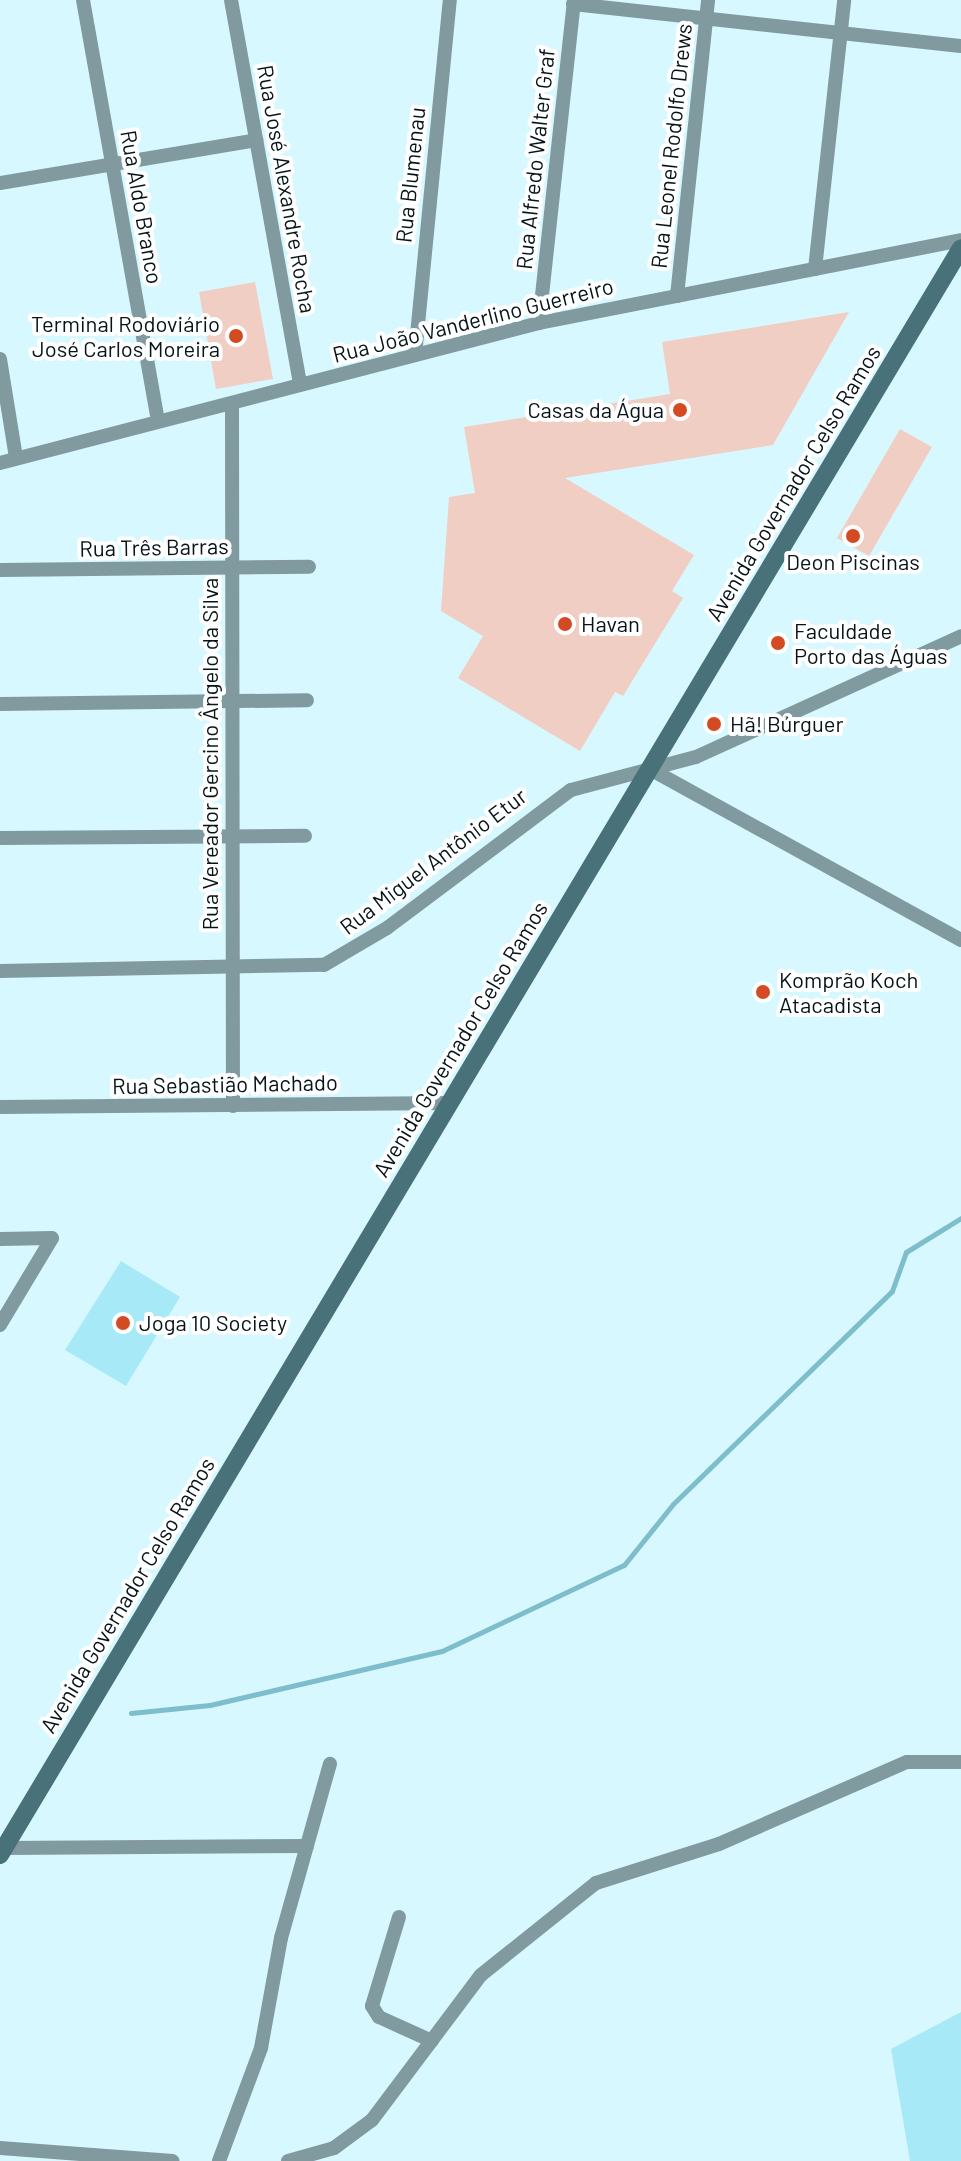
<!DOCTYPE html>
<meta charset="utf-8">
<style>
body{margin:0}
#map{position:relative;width:961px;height:2161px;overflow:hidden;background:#d8f8ff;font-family:Barlow,sans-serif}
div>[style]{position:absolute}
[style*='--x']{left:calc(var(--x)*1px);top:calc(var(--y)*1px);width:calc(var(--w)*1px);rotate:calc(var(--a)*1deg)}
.green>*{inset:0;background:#a8e9f7}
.stream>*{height:5px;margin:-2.5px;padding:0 2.5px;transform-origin:2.5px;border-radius:2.5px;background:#7ebdcc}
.building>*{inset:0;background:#f1cec4}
.minor>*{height:14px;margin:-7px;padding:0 7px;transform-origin:7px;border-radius:7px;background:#809aa0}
.secondary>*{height:18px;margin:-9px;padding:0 9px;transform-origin:9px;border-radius:9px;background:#49717a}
.dots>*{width:22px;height:22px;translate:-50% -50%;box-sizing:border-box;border:4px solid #fff;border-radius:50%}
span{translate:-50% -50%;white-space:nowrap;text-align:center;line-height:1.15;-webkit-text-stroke:8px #fff;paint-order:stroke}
.street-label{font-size:22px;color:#061418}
.poi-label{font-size:22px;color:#061418}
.right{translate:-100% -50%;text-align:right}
.left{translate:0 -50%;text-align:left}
</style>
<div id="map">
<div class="green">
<div style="clip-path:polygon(121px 1261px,180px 1297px,126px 1386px,65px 1350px)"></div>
<div style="clip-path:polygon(961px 2012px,961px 2161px,910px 2161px,891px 2049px)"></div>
</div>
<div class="stream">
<div style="--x:131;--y:1713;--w:79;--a:-5.8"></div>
<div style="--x:210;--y:1705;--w:238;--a:-13.1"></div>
<div style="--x:442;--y:1651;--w:201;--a:-25.3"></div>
<div style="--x:624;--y:1565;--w:78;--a:-51.2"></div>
<div style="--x:673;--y:1504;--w:305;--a:-44.2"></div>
<div style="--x:892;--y:1291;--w:41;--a:-70.3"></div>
<div style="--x:906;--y:1252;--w:65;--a:-31.7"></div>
</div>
<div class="building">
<div style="clip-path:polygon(255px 282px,273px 379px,216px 389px,199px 292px)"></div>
<div style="clip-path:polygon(849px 312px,773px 445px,565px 478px,694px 555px,672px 591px,683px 598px,623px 696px,615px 692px,580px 751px,458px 678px,483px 636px,441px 611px,449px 497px,475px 493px,464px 427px,670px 394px,662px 342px)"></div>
<div style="clip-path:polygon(900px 429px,932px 447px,869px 556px,837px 538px)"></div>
</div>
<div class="minor">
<div style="--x:83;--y:0;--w:428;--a:79.9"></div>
<div style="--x:231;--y:0;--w:391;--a:79.8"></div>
<div style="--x:573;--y:4;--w:390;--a:6.2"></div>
<div style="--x:0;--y:183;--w:260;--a:-9.5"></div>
<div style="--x:815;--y:269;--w:271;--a:-83.8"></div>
<div style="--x:677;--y:296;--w:298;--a:-84"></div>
<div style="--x:539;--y:323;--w:325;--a:-83.8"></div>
<div style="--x:415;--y:355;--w:357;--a:-84.4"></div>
<div style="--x:0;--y:359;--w:100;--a:80.8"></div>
<div style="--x:232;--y:403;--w:703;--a:89.92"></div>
<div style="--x:0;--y:463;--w:557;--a:-14.56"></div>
<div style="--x:539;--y:323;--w:430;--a:-11.1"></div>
<div style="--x:0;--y:570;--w:309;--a:-0.6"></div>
<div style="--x:0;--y:704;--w:307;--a:-0.7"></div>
<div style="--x:650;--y:769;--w:355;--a:28.8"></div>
<div style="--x:0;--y:838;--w:305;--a:-0.4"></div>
<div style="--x:0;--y:971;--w:324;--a:-1.1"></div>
<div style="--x:324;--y:965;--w:73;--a:-30.4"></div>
<div style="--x:387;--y:928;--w:230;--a:-36.9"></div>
<div style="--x:571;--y:790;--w:129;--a:-14.8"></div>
<div style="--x:696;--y:757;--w:291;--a:-24.5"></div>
<div style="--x:0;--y:1107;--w:450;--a:-0.5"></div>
<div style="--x:0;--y:1239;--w:52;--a:-1.1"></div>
<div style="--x:0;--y:1325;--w:101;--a:-59.1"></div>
<div style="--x:4;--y:1848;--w:303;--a:-0.4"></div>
<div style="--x:399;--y:1917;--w:93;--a:106.9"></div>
<div style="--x:372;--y:2006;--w:13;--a:58"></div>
<div style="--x:379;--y:2017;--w:58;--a:24.4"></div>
<div style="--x:0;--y:2148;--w:173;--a:4.3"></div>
<div style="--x:219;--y:2161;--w:121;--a:-69.6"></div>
<div style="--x:261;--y:2048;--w:112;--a:-79.7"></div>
<div style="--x:281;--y:1938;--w:181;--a:-74.3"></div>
<div style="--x:288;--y:2161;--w:48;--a:-15.8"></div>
<div style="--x:334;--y:2148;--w:47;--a:-36.4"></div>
<div style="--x:372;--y:2120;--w:181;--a:-53.1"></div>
<div style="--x:481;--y:1975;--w:147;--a:-38.7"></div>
<div style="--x:596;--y:1883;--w:129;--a:-17.6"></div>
<div style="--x:719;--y:1844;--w:205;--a:-23.6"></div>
<div style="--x:907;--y:1762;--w:54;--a:0"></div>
</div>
<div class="secondary">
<div style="--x:0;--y:1855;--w:1872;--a:-59.12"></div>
</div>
<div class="dots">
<div style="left:236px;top:336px;background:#d34a23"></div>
<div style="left:680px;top:410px;background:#d34a23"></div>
<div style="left:853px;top:536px;background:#d34a23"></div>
<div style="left:565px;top:624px;background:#d34a23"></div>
<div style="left:778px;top:643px;background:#d34a23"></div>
<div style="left:714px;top:724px;background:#d34a23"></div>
<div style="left:763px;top:992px;background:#d34a23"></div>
<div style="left:123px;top:1323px;background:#d34a23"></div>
</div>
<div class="street-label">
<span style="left:671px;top:146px;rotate:-84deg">Rua Leonel Rodolfo Drews</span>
<span style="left:535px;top:159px;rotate:-84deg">Rua Alfredo Walter Graf</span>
<span style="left:410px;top:175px;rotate:-84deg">Rua Blumenau</span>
<span style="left:287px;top:189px;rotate:80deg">Rua José Alexandre Rocha</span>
<span style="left:142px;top:207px;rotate:80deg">Rua Aldo Branco</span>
<span style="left:473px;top:320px;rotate:-14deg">Rua João Vanderlino Guerreiro</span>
<span style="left:793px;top:483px;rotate:-59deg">Avenida Governador Celso Ramos</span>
<span style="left:154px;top:547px;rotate:-1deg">Rua Três Barras</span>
<span style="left:210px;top:754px;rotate:-90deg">Rua Vereador Gercino Ângelo da Silva</span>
<span style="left:433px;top:861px;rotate:-37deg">Rua Miguel Antônio Etur</span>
<span style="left:460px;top:1039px;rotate:-59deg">Avenida Governador Celso Ramos</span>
<span style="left:225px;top:1084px;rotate:-1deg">Rua Sebastião Machado</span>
<span style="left:127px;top:1595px;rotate:-59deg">Avenida Governador Celso Ramos</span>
</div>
<div class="poi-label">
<span class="right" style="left:220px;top:336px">Terminal Rodoviário<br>José Carlos Moreira</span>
<span class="right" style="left:664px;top:410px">Casas da Água</span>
<span style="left:853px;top:562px">Deon Piscinas</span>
<span class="left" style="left:581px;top:624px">Havan</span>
<span class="left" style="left:794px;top:643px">Faculdade<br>Porto das Águas</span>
<span class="left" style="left:730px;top:724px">Hã! Búrguer</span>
<span class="left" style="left:779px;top:992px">Komprão Koch<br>Atacadista</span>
<span class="left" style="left:139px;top:1323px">Joga 10 Society</span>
</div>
</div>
